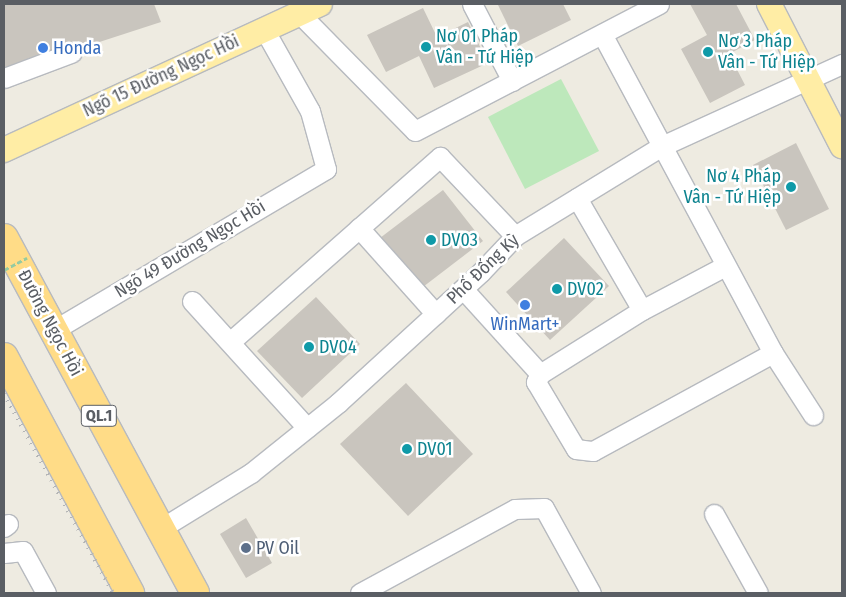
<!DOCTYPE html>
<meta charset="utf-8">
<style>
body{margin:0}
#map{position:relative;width:846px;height:597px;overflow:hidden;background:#eeebe1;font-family:"Fira Sans Condensed",sans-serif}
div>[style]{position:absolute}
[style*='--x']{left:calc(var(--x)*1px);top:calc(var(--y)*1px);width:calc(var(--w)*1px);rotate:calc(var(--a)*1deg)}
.green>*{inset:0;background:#bde8bb}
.building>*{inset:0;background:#c9c5be}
.roads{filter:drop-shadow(1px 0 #b7babf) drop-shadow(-1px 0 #b7babf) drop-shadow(0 1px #b7babf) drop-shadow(0 -1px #b7babf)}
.minor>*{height:19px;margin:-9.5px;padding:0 9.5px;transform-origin:9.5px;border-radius:9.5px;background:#fff}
.major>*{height:24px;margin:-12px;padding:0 12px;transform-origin:12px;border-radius:12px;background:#ffeda5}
.highway>*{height:28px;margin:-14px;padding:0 14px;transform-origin:14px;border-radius:14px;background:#ffdc87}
.rail>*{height:4px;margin-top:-2px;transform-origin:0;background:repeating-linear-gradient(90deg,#b3b4b5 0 1px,transparent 0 7px)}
.path-bridge>*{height:2.5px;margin-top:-1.25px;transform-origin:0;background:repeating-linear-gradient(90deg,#94caa1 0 5px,transparent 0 7.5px)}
.dots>*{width:14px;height:14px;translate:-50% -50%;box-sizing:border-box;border:2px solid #fff;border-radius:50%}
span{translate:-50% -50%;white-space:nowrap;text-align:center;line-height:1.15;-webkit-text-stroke:5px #fff;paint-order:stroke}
.shield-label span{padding:1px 4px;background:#fff;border:1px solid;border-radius:4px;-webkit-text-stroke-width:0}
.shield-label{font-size:16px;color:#5a5e64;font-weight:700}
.culture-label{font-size:18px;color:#0d838f}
.left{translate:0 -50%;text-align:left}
.right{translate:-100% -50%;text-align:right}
.shop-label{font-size:18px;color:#366cbe}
.street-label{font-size:18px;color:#5a5e64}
.service-label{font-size:18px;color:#4e5e75}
.frame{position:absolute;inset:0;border:5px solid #5a5e64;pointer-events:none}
</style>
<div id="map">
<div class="green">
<div style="clip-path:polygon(561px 79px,599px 151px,525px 189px,488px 117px)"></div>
</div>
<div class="building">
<div style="clip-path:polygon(4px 4px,154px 4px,161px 22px,4px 73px)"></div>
<div style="clip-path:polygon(501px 4px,563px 4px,571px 20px,518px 46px,498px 5px)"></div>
<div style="clip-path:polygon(690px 4px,736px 4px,755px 40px,729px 54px,745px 85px,710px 103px,681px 49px,707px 35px)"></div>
<div style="clip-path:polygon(423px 8px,437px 37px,468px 22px,488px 63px,434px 88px,419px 56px,386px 72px,367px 35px)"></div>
<div style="clip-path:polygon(796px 143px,829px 209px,786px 230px,753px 165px)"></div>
<div style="clip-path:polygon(443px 190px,483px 241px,419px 290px,380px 238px)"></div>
<div style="clip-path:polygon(564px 238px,609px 286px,550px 340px,506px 292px)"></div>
<div style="clip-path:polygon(316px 297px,360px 344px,302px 398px,257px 351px)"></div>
<div style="clip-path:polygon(406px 383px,473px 454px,408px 516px,340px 444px)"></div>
<div style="clip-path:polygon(246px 518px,272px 563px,246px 578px,220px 534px)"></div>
</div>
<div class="roads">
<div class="minor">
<div style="--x:472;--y:4;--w:87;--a:62.5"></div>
<div style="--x:299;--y:13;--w:165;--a:45.5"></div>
<div style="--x:415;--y:131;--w:275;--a:-27.5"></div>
<div style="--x:602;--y:34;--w:362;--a:61.8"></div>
<div style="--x:773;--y:353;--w:74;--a:57.2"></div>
<div style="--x:4;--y:78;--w:72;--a:-20.5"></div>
<div style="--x:577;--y:198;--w:129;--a:59.9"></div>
<div style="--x:359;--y:228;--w:115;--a:48.2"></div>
<div style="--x:725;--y:266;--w:94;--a:152.1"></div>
<div style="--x:642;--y:310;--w:120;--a:147.9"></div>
<div style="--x:540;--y:374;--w:9;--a:117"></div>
<div style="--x:536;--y:382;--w:78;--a:59.2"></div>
<div style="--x:576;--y:449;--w:17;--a:7"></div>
<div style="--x:593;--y:451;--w:205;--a:-28.6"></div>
<div style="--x:463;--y:289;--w:115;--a:47.8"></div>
<div style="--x:192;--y:301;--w:171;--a:47.8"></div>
<div style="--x:54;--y:330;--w:316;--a:-30.6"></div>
<div style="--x:326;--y:169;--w:60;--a:-105.4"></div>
<div style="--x:310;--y:111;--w:94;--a:-119.3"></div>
<div style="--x:230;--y:342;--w:280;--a:-41.4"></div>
<div style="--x:440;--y:157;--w:109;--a:46.5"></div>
<div style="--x:714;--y:514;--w:90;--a:60.9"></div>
<div style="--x:4;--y:527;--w:5;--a:-37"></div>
<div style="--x:160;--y:529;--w:107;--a:-31.6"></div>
<div style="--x:251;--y:473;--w:112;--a:-38.8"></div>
<div style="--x:338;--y:403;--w:194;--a:-42.5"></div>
<div style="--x:481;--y:272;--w:50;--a:-46.6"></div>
<div style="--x:515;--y:236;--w:172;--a:-31.5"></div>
<div style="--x:662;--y:146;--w:198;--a:-24.5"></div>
<div style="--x:4;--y:553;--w:19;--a:-6"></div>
<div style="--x:23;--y:551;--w:48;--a:61.3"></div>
<div style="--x:360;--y:593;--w:176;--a:-28.5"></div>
<div style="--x:515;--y:509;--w:29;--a:-2"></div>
<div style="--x:544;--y:508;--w:97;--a:61.1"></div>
</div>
<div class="major">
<div style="--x:769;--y:4;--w:160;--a:62.8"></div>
<div style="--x:4;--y:150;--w:348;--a:-24.8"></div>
</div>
<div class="highway">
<div style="--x:4;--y:238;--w:403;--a:61.7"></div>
<div style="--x:4;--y:357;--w:268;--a:61.9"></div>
</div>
</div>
<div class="rail">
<div style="--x:4;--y:394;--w:227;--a:61.3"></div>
</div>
<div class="path-bridge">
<div style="--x:4;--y:270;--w:26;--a:-28"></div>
</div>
<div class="dots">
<div style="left:426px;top:47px;background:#0f9aa8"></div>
<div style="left:43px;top:48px;background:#3f7fe0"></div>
<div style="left:708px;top:52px;background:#0f9aa8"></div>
<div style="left:791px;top:187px;background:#0f9aa8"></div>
<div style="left:431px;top:240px;background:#0f9aa8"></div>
<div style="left:557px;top:289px;background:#0f9aa8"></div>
<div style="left:525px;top:305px;background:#3f7fe0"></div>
<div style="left:309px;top:347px;background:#0f9aa8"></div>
<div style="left:407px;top:449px;background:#0f9aa8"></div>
<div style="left:246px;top:548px;background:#5c6f8a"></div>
</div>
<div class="shield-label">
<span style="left:99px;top:416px">QL.1</span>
</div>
<div class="culture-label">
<span class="left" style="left:436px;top:47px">Nơ 01 Pháp<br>Vân - Tứ Hiệp</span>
<span class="left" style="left:718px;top:52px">Nơ 3 Pháp<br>Vân - Tứ Hiệp</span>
<span class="right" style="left:781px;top:187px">Nơ 4 Pháp<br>Vân - Tứ Hiệp</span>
<span class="left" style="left:441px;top:240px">DV03</span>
<span class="left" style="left:567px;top:289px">DV02</span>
<span class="left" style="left:319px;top:347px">DV04</span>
<span class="left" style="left:417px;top:449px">DV01</span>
</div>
<div class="shop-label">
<span class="left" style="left:53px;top:48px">Honda</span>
<span style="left:525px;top:324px">WinMart+</span>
</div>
<div class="street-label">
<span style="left:161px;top:76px;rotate:-25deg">Ngõ 15 Đường Ngọc Hồi</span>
<span style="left:190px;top:249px;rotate:-31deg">Ngõ 49 Đường Ngọc Hồi</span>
<span style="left:483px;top:269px;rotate:-44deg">Phố Đống Kỳ</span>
<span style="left:50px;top:323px;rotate:62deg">Đường Ngọc Hồi</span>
</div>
<div class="service-label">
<span class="left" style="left:256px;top:548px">PV Oil</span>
</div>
<div class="frame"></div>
</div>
